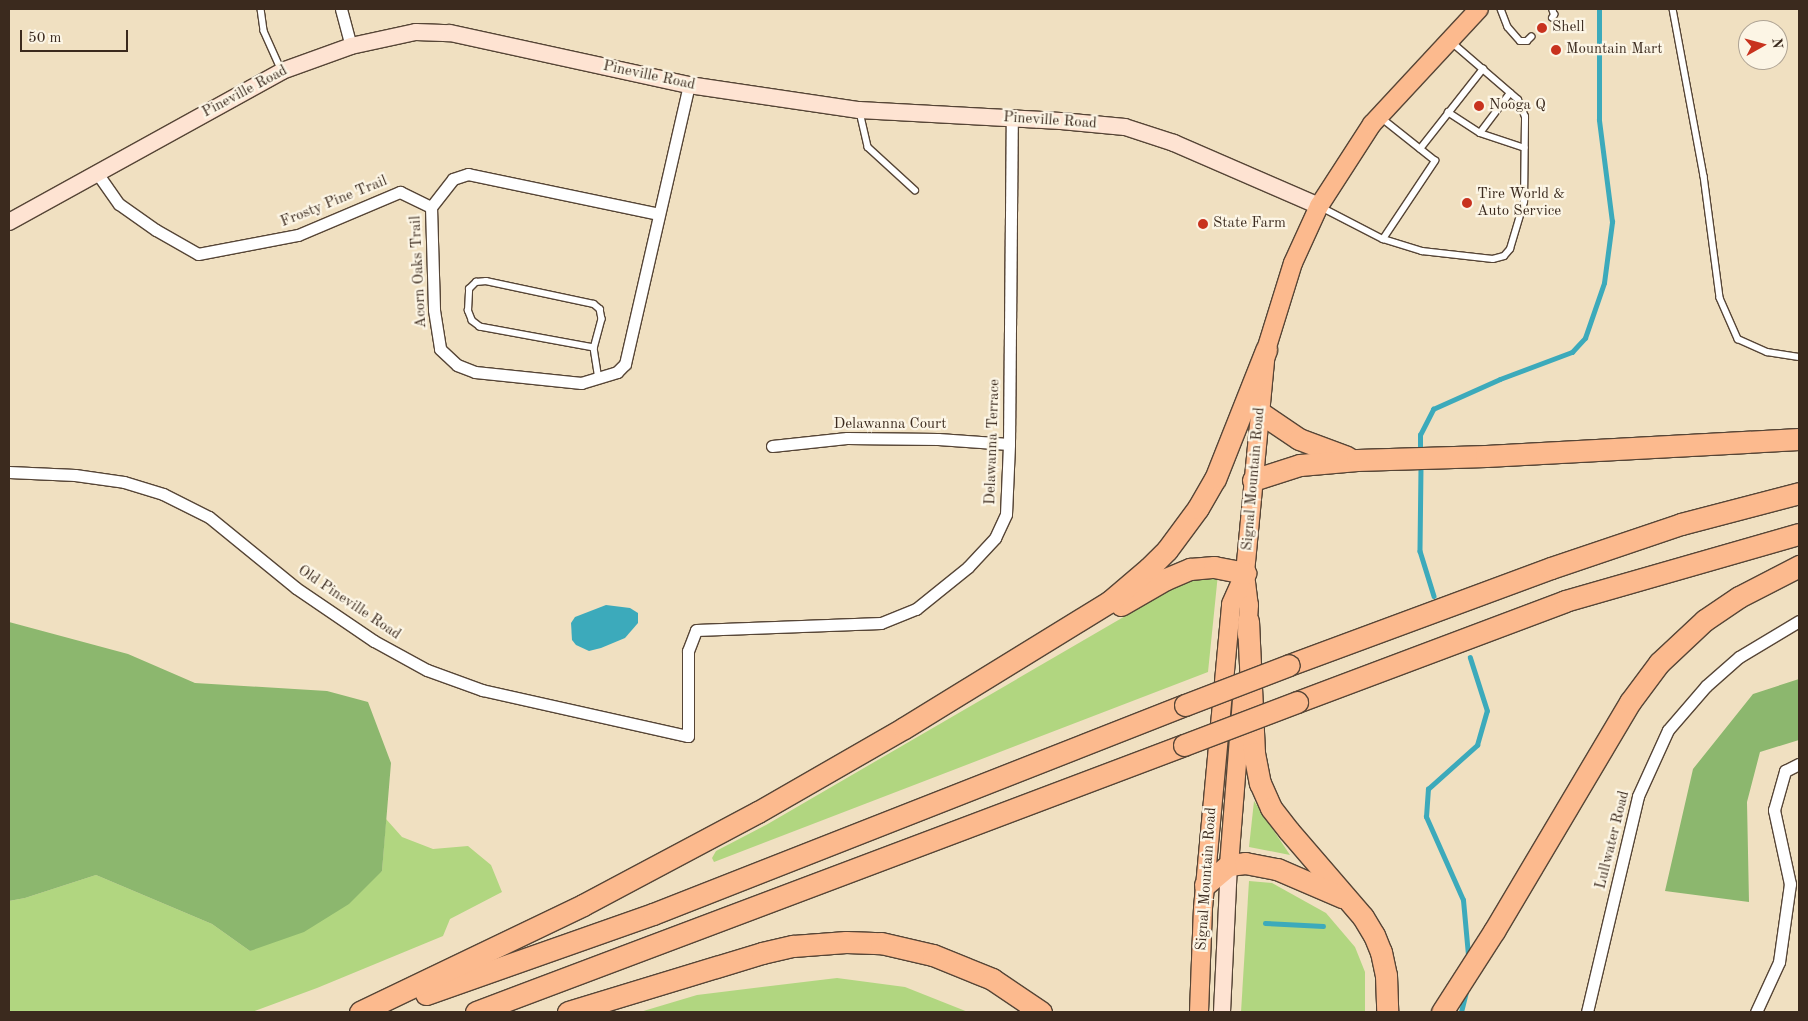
<!DOCTYPE html>
<style>
body{margin:0}
#map{position:relative;width:1808px;height:1021px;overflow:hidden;background:#f0e0c1;font-family:"Old Standard TT",serif}
div>[style]{position:absolute}
[style*='--x']{left:calc(var(--x)*1px);top:calc(var(--y)*1px);width:calc(var(--w)*1px);rotate:calc(var(--a)*1deg)}
.green>*{inset:0;background:#b1d680}
.forest>*{inset:0;background:#8cb76e}
.water>*{inset:0;background:#3caabb}
.stream>*{height:4.5px;margin:-2.25px;padding:0 2.25px;transform-origin:2.25px;border-radius:2.25px;background:#3caabb}
.roads{filter:drop-shadow(1px 0 #564536) drop-shadow(-1px 0 #564536) drop-shadow(0 1px #564536) drop-shadow(0 -1px #564536)}
.service>*{height:5.5px;margin:-2.75px;padding:0 2.75px;transform-origin:2.75px;border-radius:2.75px;background:#fff}
.minor>*{height:11px;margin:-5.5px;padding:0 5.5px;transform-origin:5.5px;border-radius:5.5px;background:#fff}
.secondary>*{height:16px;margin:-8px;padding:0 8px;transform-origin:8px;border-radius:8px;background:#fee3d2}
.primary>*{height:18px;margin:-9px;padding:0 9px;transform-origin:9px;border-radius:9px;background:#fcba8e}
.motorway>*{height:21px;margin:-10.5px;padding:0 10.5px;transform-origin:10.5px;border-radius:10.5px;background:#fcba8e}
.bridges{filter:drop-shadow(1px 0 #564536) drop-shadow(-1px 0 #564536) drop-shadow(0 1px #564536) drop-shadow(0 -1px #564536)}
.motorway-bridge>*{height:21px;margin:-10.5px;padding:0 10.5px;transform-origin:10.5px;border-radius:10.5px;background:#fcba8e}
.dots>*{width:14px;height:14px;translate:-50% -50%;box-sizing:border-box;border:2px solid #fcf5e5;border-radius:50%}
span{translate:-50% -50%;white-space:nowrap;text-align:center;line-height:1.15;-webkit-text-stroke:4.5px #fcf5e5;paint-order:stroke}
.poi-label{font-size:15px;color:#3b2a1e}
.left{translate:0 -50%;text-align:left}
.street-label{font-size:15px;color:#3b2a1e}
.frame{position:absolute;inset:0;border:10px solid #3b2a1e;pointer-events:none}
.north{position:absolute;left:1738px;top:20px;width:50px;height:50px;box-sizing:border-box;background:#fcf5e5;border:1px solid #afa495;border-radius:50%;rotate:83deg;font-size:14px;font-weight:700;line-height:20px;text-align:center;color:#3b2a1e}
.north::after{content:'';display:block;margin:auto;width:18px;height:22px;background:#c8321e;clip-path:polygon(50% 0,100% 100%,50% 72%,0 100%)}
.scale{position:absolute;left:20px;top:30px;width:108px;height:22px;box-sizing:border-box;border:2px solid #3b2a1e;border-top:0;padding-left:6px;font-size:15px;line-height:18px;white-space:nowrap;color:#3b2a1e;-webkit-text-stroke:4px #fcf5e5;paint-order:stroke}
</style>
<div id="map">
<div class="green">
<div style="clip-path:polygon(1218px 574px,1208px 672px,714px 862px,712px 858px,716px 851px,766px 825px,1189px 579px)"></div>
<div style="clip-path:polygon(1254px 801px,1290px 855px,1249px 847px)"></div>
<div style="clip-path:polygon(386px 819px,402px 837px,433px 849px,468px 846px,491px 865px,502px 892px,450px 919px,443px 936px,317px 988px,252px 1012px,9px 1012px,9px 901px,25px 898px,96px 875px,212px 924px,250px 951px,382px 871px)"></div>
<div style="clip-path:polygon(1249px 881px,1272px 883px,1326px 913px,1355px 947px,1365px 972px,1365px 1012px,1241px 1012px)"></div>
<div style="clip-path:polygon(837px 978px,905px 987px,968px 1012px,640px 1012px,697px 995px)"></div>
</div>
<div class="forest">
<div style="clip-path:polygon(9px 622px,128px 654px,195px 683px,327px 691px,368px 702px,391px 763px,382px 871px,349px 904px,304px 932px,250px 951px,212px 924px,96px 875px,25px 898px,9px 901px)"></div>
<div style="clip-path:polygon(1799px 679px,1799px 740px,1760px 752px,1747px 802px,1749px 902px,1665px 891px,1693px 769px,1753px 694px)"></div>
</div>
<div class="water">
<div style="clip-path:polygon(606px 605px,630px 608px,638px 613px,638px 623px,625px 638px,601px 648px,589px 651px,576px 645px,572px 640px,571px 623px,575px 617px)"></div>
</div>
<div class="stream">
<div style="--x:1420;--y:448;--w:13;--a:-90"></div>
<div style="--x:1420;--y:435;--w:29;--a:-63"></div>
<div style="--x:1433;--y:409;--w:73;--a:-24.1"></div>
<div style="--x:1500;--y:379;--w:77;--a:-20.6"></div>
<div style="--x:1572;--y:352;--w:19;--a:-47"></div>
<div style="--x:1585;--y:338;--w:58;--a:-70.9"></div>
<div style="--x:1604;--y:283;--w:62;--a:-82.5"></div>
<div style="--x:1612;--y:222;--w:103;--a:-97.3"></div>
<div style="--x:1599;--y:120;--w:111;--a:-90"></div>
<div style="--x:1421;--y:468;--w:83;--a:90.7"></div>
<div style="--x:1420;--y:551;--w:47;--a:72.7"></div>
<div style="--x:1265;--y:923;--w:58;--a:3"></div>
<div style="--x:1468;--y:955;--w:55;--a:-95.2"></div>
<div style="--x:1463;--y:900;--w:91;--a:-114"></div>
<div style="--x:1426;--y:817;--w:28;--a:-86"></div>
<div style="--x:1428;--y:789;--w:66;--a:-41.9"></div>
<div style="--x:1477;--y:745;--w:35;--a:-74"></div>
<div style="--x:1487;--y:711;--w:56;--a:-107.8"></div>
<div style="--x:1461;--y:1012;--w:21;--a:-76"></div>
</div>
<div class="roads">
<div class="service">
<div style="--x:261;--y:9;--w:22;--a:82"></div>
<div style="--x:264;--y:31;--w:42;--a:65.9"></div>
<div style="--x:1501;--y:9;--w:19;--a:69"></div>
<div style="--x:1508;--y:27;--w:18;--a:49"></div>
<div style="--x:1520;--y:41;--w:7;--a:0"></div>
<div style="--x:1527;--y:41;--w:6;--a:-45"></div>
<div style="--x:1673;--y:9;--w:170;--a:79.5"></div>
<div style="--x:1704;--y:176;--w:123;--a:82.5"></div>
<div style="--x:1720;--y:298;--w:45;--a:66.3"></div>
<div style="--x:1738;--y:339;--w:32;--a:24"></div>
<div style="--x:1767;--y:352;--w:32;--a:9"></div>
<div style="--x:1552;--y:18;--w:4;--a:-56"></div>
<div style="--x:1554;--y:15;--w:6;--a:-108"></div>
<div style="--x:860;--y:112;--w:36;--a:77"></div>
<div style="--x:868;--y:147;--w:64;--a:42.5"></div>
<div style="--x:1448;--y:112;--w:38;--a:33"></div>
<div style="--x:1480;--y:133;--w:50;--a:-53.1"></div>
<div style="--x:1480;--y:133;--w:47;--a:18.4"></div>
<div style="--x:1420;--y:149;--w:102;--a:-51.8"></div>
<div style="--x:1321;--y:207;--w:70;--a:27.3"></div>
<div style="--x:1383;--y:239;--w:94;--a:-56.3"></div>
<div style="--x:1435;--y:161;--w:69;--a:-141.5"></div>
<div style="--x:1383;--y:239;--w:41;--a:17.1"></div>
<div style="--x:1422;--y:251;--w:71;--a:6.4"></div>
<div style="--x:1493;--y:259;--w:11;--a:-15"></div>
<div style="--x:1504;--y:256;--w:9;--a:-49"></div>
<div style="--x:1510;--y:249;--w:49;--a:-73.4"></div>
<div style="--x:1524;--y:202;--w:85;--a:-89.3"></div>
<div style="--x:1525;--y:117;--w:18;--a:-112"></div>
<div style="--x:1518;--y:100;--w:87;--a:-139.2"></div>
<div style="--x:594;--y:348;--w:116;--a:-169.6"></div>
<div style="--x:480;--y:327;--w:10;--a:-143"></div>
<div style="--x:472;--y:321;--w:11;--a:-112"></div>
<div style="--x:468;--y:311;--w:22;--a:-87"></div>
<div style="--x:469;--y:289;--w:10;--a:-45"></div>
<div style="--x:476;--y:282;--w:10;--a:-6"></div>
<div style="--x:486;--y:281;--w:110;--a:12"></div>
<div style="--x:594;--y:304;--w:8;--a:40"></div>
<div style="--x:600;--y:309;--w:10;--a:79"></div>
<div style="--x:602;--y:319;--w:30;--a:105"></div>
<div style="--x:594;--y:348;--w:31;--a:81"></div>
</div>
<div class="minor">
<div style="--x:341;--y:9;--w:38;--a:75"></div>
<div style="--x:97;--y:173;--w:38;--a:55"></div>
<div style="--x:119;--y:204;--w:45;--a:35.1"></div>
<div style="--x:156;--y:230;--w:48;--a:29.7"></div>
<div style="--x:198;--y:254;--w:102;--a:-10.8"></div>
<div style="--x:298;--y:235;--w:111;--a:-22.9"></div>
<div style="--x:400;--y:192;--w:34;--a:26"></div>
<div style="--x:659;--y:214;--w:195;--a:-168.2"></div>
<div style="--x:468;--y:174;--w:16;--a:162"></div>
<div style="--x:453;--y:179;--w:36;--a:128"></div>
<div style="--x:431;--y:207;--w:103;--a:88.3"></div>
<div style="--x:434;--y:310;--w:39;--a:81"></div>
<div style="--x:440;--y:349;--w:23;--a:43"></div>
<div style="--x:457;--y:365;--w:19;--a:21"></div>
<div style="--x:475;--y:372;--w:107;--a:5.9"></div>
<div style="--x:581;--y:383;--w:38;--a:-17"></div>
<div style="--x:617;--y:372;--w:11;--a:-45"></div>
<div style="--x:625;--y:364;--w:286;--a:-77.1"></div>
<div style="--x:772;--y:446;--w:75;--a:-6.1"></div>
<div style="--x:847;--y:438;--w:91;--a:0.6"></div>
<div style="--x:938;--y:439;--w:71;--a:4"></div>
<div style="--x:9;--y:472;--w:66;--a:2.6"></div>
<div style="--x:75;--y:475;--w:49;--a:8.1"></div>
<div style="--x:124;--y:482;--w:41;--a:17.1"></div>
<div style="--x:163;--y:494;--w:51;--a:26.6"></div>
<div style="--x:209;--y:517;--w:112;--a:39.2"></div>
<div style="--x:296;--y:588;--w:94;--a:34.2"></div>
<div style="--x:374;--y:641;--w:60;--a:28.7"></div>
<div style="--x:427;--y:670;--w:59;--a:20"></div>
<div style="--x:482;--y:690;--w:211;--a:12.6"></div>
<div style="--x:688;--y:736;--w:85;--a:-90"></div>
<div style="--x:688;--y:651;--w:22;--a:-69"></div>
<div style="--x:696;--y:630;--w:185;--a:-2.2"></div>
<div style="--x:881;--y:623;--w:38;--a:-22"></div>
<div style="--x:916;--y:609;--w:67;--a:-38.9"></div>
<div style="--x:968;--y:567;--w:40;--a:-47"></div>
<div style="--x:995;--y:538;--w:26;--a:-65"></div>
<div style="--x:1006;--y:514;--w:70;--a:-87.5"></div>
<div style="--x:1009;--y:444;--w:326;--a:-89.5"></div>
<div style="--x:1587;--y:1012;--w:222;--a:-76.7"></div>
<div style="--x:1638;--y:796;--w:72;--a:-65.6"></div>
<div style="--x:1668;--y:730;--w:58;--a:-49.2"></div>
<div style="--x:1706;--y:686;--w:44;--a:-41.3"></div>
<div style="--x:1739;--y:657;--w:70;--a:-31"></div>
<div style="--x:1756;--y:1012;--w:55;--a:-65.3"></div>
<div style="--x:1779;--y:962;--w:79;--a:-82"></div>
<div style="--x:1790;--y:884;--w:76;--a:-102.2"></div>
<div style="--x:1774;--y:810;--w:41;--a:-74.2"></div>
<div style="--x:1785;--y:771;--w:16;--a:-27"></div>
</div>
<div class="secondary">
<div style="--x:9;--y:222;--w:312;--a:-28.9"></div>
<div style="--x:282;--y:71;--w:73;--a:-19.9"></div>
<div style="--x:351;--y:46;--w:66;--a:-12.2"></div>
<div style="--x:416;--y:32;--w:34;--a:2"></div>
<div style="--x:450;--y:33;--w:245;--a:12.3"></div>
<div style="--x:689;--y:85;--w:172;--a:8.4"></div>
<div style="--x:859;--y:110;--w:202;--a:3.1"></div>
<div style="--x:1061;--y:121;--w:64;--a:5.4"></div>
<div style="--x:1125;--y:127;--w:52;--a:18.1"></div>
<div style="--x:1174;--y:143;--w:158;--a:23.5"></div>
<div style="--x:1222;--y:1012;--w:147;--a:-87.3"></div>
</div>
<div class="primary">
<div style="--x:1245;--y:574;--w:31;--a:83"></div>
<div style="--x:1249;--y:605;--w:30;--a:94"></div>
<div style="--x:1229;--y:865;--w:180;--a:-85.5"></div>
<div style="--x:1199;--y:1012;--w:104;--a:-87.8"></div>
<div style="--x:1203;--y:908;--w:305;--a:-84.7"></div>
<div style="--x:1231;--y:604;--w:34;--a:-66"></div>
<div style="--x:1245;--y:573;--w:224;--a:-84.6"></div>
<div style="--x:1266;--y:350;--w:91;--a:-72.8"></div>
<div style="--x:1293;--y:263;--w:63;--a:-65.5"></div>
<div style="--x:1319;--y:206;--w:98;--a:-57.1"></div>
<div style="--x:1372;--y:124;--w:157;--a:-47.1"></div>
</div>
<div class="motorway">
<div style="--x:1259;--y:412;--w:48;--a:34"></div>
<div style="--x:1299;--y:439;--w:51;--a:20.6"></div>
<div style="--x:1253;--y:480;--w:49;--a:-17.7"></div>
<div style="--x:1300;--y:465;--w:57;--a:-5"></div>
<div style="--x:1357;--y:460;--w:129;--a:-1.8"></div>
<div style="--x:1486;--y:456;--w:313;--a:-3.1"></div>
<div style="--x:1121;--y:605;--w:52;--a:-30"></div>
<div style="--x:1166;--y:579;--w:26;--a:-23"></div>
<div style="--x:1190;--y:569;--w:24;--a:-5"></div>
<div style="--x:1214;--y:567;--w:32;--a:11"></div>
<div style="--x:1248;--y:621;--w:132;--a:87.4"></div>
<div style="--x:1254;--y:753;--w:31;--a:79"></div>
<div style="--x:1260;--y:783;--w:27;--a:66"></div>
<div style="--x:1271;--y:808;--w:29;--a:52"></div>
<div style="--x:1289;--y:831;--w:113;--a:49.3"></div>
<div style="--x:1363;--y:917;--w:21;--a:59"></div>
<div style="--x:1374;--y:935;--w:18;--a:68"></div>
<div style="--x:1381;--y:952;--w:24;--a:78"></div>
<div style="--x:1386;--y:975;--w:37;--a:88"></div>
<div style="--x:1289;--y:665;--w:279;--a:-20.3"></div>
<div style="--x:1551;--y:568;--w:137;--a:-18.7"></div>
<div style="--x:1681;--y:524;--w:122;--a:-14.7"></div>
<div style="--x:1297;--y:702;--w:286;--a:-20.6"></div>
<div style="--x:1565;--y:601;--w:243;--a:-16"></div>
<div style="--x:1205;--y:885;--w:31;--a:-40"></div>
<div style="--x:1229;--y:865;--w:16;--a:-7"></div>
<div style="--x:1245;--y:863;--w:33;--a:11"></div>
<div style="--x:1277;--y:869;--w:71;--a:23.3"></div>
<div style="--x:426;--y:994;--w:241;--a:-19.4"></div>
<div style="--x:653;--y:914;--w:572;--a:-21.45"></div>
<div style="--x:360;--y:1012;--w:247;--a:-25.6"></div>
<div style="--x:583;--y:905;--w:198;--a:-28"></div>
<div style="--x:758;--y:812;--w:168;--a:-29.9"></div>
<div style="--x:904;--y:728;--w:241;--a:-31.6"></div>
<div style="--x:1109;--y:602;--w:52;--a:-40.4"></div>
<div style="--x:1149;--y:568;--w:25;--a:-45"></div>
<div style="--x:1167;--y:550;--w:52;--a:-53.6"></div>
<div style="--x:1198;--y:508;--w:34;--a:-60"></div>
<div style="--x:1215;--y:479;--w:139;--a:-68.4"></div>
<div style="--x:476;--y:1012;--w:757;--a:-20.66"></div>
<div style="--x:568;--y:1012;--w:203;--a:-16.9"></div>
<div style="--x:762;--y:953;--w:32;--a:-13"></div>
<div style="--x:793;--y:946;--w:53;--a:-4.3"></div>
<div style="--x:846;--y:942;--w:35;--a:2"></div>
<div style="--x:881;--y:943;--w:53;--a:13"></div>
<div style="--x:933;--y:955;--w:64;--a:22.1"></div>
<div style="--x:992;--y:979;--w:59;--a:34"></div>
<div style="--x:1442;--y:1012;--w:96;--a:-57.3"></div>
<div style="--x:1494;--y:931;--w:266;--a:-59.3"></div>
<div style="--x:1630;--y:702;--w:49;--a:-53.4"></div>
<div style="--x:1659;--y:663;--w:63;--a:-43.1"></div>
<div style="--x:1705;--y:620;--w:41;--a:-34.1"></div>
<div style="--x:1739;--y:597;--w:68;--a:-27.3"></div>
</div>
</div>
<div class="bridges">
<div class="motorway-bridge">
<div style="--x:1185;--y:705;--w:111;--a:-21"></div>
<div style="--x:1184;--y:745;--w:121;--a:-20.8"></div>
</div>
</div>
<div class="dots">
<div style="left:1542px;top:28px;background:#c8321e"></div>
<div style="left:1556px;top:50px;background:#c8321e"></div>
<div style="left:1479px;top:106px;background:#c8321e"></div>
<div style="left:1467px;top:203px;background:#c8321e"></div>
<div style="left:1203px;top:224px;background:#c8321e"></div>
</div>
<div class="poi-label">
<span class="left" style="left:1552px;top:28px">Shell</span>
<span class="left" style="left:1566px;top:50px">Mountain Mart</span>
<span class="left" style="left:1489px;top:106px">Nooga Q</span>
<span class="left" style="left:1477px;top:203px">Tire World &amp;<br>Auto Service</span>
<span class="left" style="left:1213px;top:224px">State Farm</span>
</div>
<div class="street-label">
<span style="left:649px;top:76px;rotate:12deg">Pineville Road</span>
<span style="left:245px;top:92px;rotate:-28deg">Pineville Road</span>
<span style="left:1050px;top:121px;rotate:4deg">Pineville Road</span>
<span style="left:334px;top:202px;rotate:-22deg">Frosty Pine Trail</span>
<span style="left:419px;top:272px;rotate:-93deg">Acorn Oaks Trail</span>
<span style="left:890px;top:425px">Delawanna Court</span>
<span style="left:993px;top:442px;rotate:-88deg">Delawanna Terrace</span>
<span style="left:1254px;top:479px;rotate:-85deg">Signal Mountain Road</span>
<span style="left:349px;top:603px;rotate:34deg">Old Pineville Road</span>
<span style="left:1613px;top:840px;rotate:-76deg">Lullwater Road</span>
<span style="left:1207px;top:879px;rotate:-86deg">Signal Mountain Road</span>
</div>
<div class="frame"></div>
<div class="north">N</div>
<div class="scale">50 m</div>
</div>
